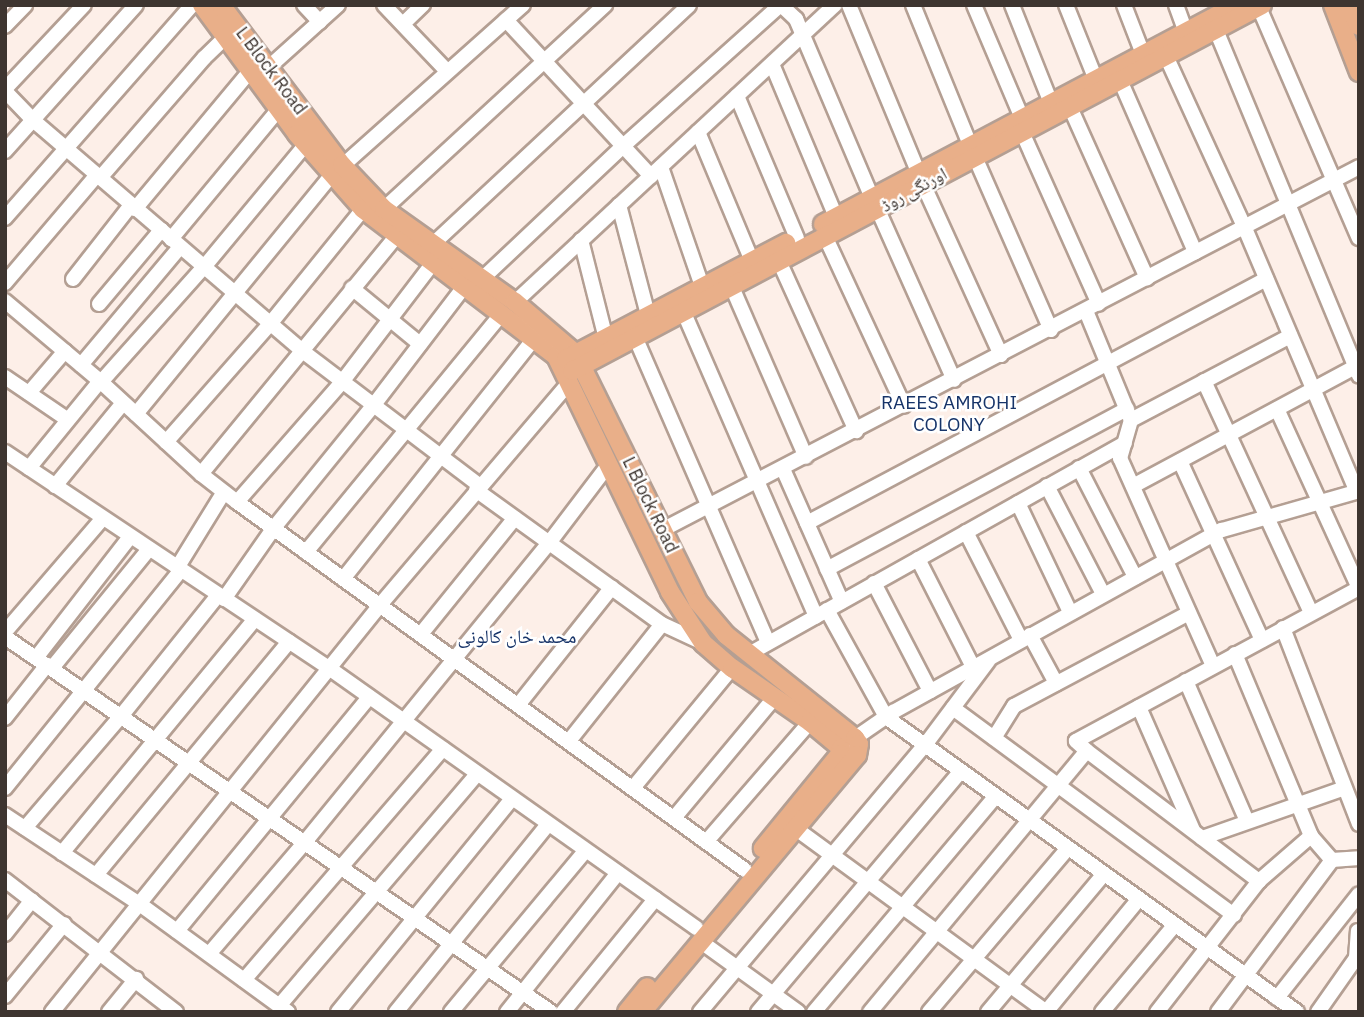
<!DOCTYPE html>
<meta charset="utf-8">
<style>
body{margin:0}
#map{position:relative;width:1364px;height:1017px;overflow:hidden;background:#fdefe8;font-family:"IBM Plex Sans","Noto Naskh Arabic",sans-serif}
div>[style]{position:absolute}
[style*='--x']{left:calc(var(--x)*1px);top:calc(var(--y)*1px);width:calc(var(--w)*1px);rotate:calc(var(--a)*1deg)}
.roads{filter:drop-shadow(2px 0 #b49f93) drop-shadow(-2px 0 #b49f93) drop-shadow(0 2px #b49f93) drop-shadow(0 -2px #b49f93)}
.minor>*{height:14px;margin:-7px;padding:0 7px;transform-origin:7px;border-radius:7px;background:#fff}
.major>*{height:18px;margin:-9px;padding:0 9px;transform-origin:9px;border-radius:9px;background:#e9af89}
span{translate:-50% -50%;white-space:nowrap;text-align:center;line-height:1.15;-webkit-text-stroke:5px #fff;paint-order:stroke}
.street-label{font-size:18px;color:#3e3530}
.neighbourhood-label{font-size:19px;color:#173469}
.frame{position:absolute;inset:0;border:7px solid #3e3530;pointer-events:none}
</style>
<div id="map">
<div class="roads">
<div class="minor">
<div style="--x:304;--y:5;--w:23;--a:47"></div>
<div style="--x:384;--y:5;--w:90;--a:46.4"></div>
<div style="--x:781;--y:5;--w:21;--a:43"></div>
<div style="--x:796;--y:19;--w:194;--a:67"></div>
<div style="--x:849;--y:5;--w:183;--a:67.5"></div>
<div style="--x:913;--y:5;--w:151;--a:67.8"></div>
<div style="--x:974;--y:5;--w:123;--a:67"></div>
<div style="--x:1012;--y:5;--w:105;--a:68.3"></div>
<div style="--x:1066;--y:5;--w:81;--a:68.2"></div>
<div style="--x:1124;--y:5;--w:53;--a:68.8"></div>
<div style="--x:1176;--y:5;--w:29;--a:70"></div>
<div style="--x:1258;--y:5;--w:254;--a:66.6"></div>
<div style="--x:506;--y:20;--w:213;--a:47.1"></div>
<div style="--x:403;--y:24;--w:28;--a:-44"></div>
<div style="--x:5;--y:26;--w:29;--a:-46"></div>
<div style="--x:1216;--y:30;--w:374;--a:67.5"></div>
<div style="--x:1166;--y:56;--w:187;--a:65.4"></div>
<div style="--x:1244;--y:226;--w:289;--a:67"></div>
<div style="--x:772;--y:64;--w:166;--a:67.3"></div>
<div style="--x:268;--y:68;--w:94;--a:-42"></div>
<div style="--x:1120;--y:80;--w:188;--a:66.4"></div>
<div style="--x:5;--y:89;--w:115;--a:-46.8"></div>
<div style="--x:5;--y:91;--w:40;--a:46"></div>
<div style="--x:33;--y:120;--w:353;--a:40.6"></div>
<div style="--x:301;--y:350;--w:225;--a:37.2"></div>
<div style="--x:737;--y:96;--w:154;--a:67.1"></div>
<div style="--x:1070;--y:107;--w:188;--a:65.8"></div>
<div style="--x:698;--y:132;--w:140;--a:67.3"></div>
<div style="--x:1022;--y:132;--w:188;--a:65.9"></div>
<div style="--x:5;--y:151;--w:196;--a:-48.1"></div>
<div style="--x:975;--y:157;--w:189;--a:66.3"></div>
<div style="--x:661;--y:167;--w:126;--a:71"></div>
<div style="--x:100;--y:178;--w:159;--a:-49.1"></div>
<div style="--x:204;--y:58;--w:30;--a:-44"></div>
<div style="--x:923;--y:184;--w:188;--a:65.5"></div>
<div style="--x:619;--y:205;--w:114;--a:75.2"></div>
<div style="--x:135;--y:209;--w:181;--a:-50.2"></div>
<div style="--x:384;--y:209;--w:301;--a:-42.7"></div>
<div style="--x:878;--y:210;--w:186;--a:65.9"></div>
<div style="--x:5;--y:218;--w:283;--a:-48.7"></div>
<div style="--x:825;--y:236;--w:187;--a:65.1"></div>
<div style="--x:171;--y:239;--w:169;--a:-50.3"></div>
<div style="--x:581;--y:240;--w:110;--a:75.8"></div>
<div style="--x:433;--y:244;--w:350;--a:-43"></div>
<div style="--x:779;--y:261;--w:187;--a:65.6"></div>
<div style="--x:728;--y:278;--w:195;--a:66.5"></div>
<div style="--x:73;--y:279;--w:94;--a:-51.9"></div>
<div style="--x:482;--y:279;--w:192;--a:-43.3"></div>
<div style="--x:622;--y:147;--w:212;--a:-41.9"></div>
<div style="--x:5;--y:283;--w:142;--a:-49.6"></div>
<div style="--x:352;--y:288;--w:88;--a:39.5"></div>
<div style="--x:5;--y:301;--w:124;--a:40.1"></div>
<div style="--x:100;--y:381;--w:137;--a:42.6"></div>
<div style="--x:201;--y:474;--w:46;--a:37.9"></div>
<div style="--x:237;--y:502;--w:627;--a:35.92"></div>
<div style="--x:515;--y:302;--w:437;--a:-42.9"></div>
<div style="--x:99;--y:304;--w:97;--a:-50"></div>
<div style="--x:1086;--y:311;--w:118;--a:67.6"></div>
<div style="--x:1131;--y:420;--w:40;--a:106"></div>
<div style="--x:1120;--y:458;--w:228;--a:65.9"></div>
<div style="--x:684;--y:313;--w:331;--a:66.5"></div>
<div style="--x:636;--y:339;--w:331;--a:66.5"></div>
<div style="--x:81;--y:365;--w:154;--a:-50"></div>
<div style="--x:5;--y:377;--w:76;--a:34.3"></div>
<div style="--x:1204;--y:381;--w:255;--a:65.2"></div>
<div style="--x:101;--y:382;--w:154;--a:-48.2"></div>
<div style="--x:204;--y:267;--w:160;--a:-50.3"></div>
<div style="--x:29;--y:393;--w:55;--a:-49.4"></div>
<div style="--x:1277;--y:409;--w:197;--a:65.4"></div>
<div style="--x:136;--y:414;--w:308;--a:-50.7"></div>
<div style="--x:331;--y:176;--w:257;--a:-41.7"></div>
<div style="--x:1131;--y:420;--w:180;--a:-27.8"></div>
<div style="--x:166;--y:442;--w:157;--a:-48.6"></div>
<div style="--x:270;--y:324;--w:148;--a:-51"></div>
<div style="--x:5;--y:452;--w:389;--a:33.7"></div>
<div style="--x:329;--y:668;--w:450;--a:35.3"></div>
<div style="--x:1180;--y:461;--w:197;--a:65.4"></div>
<div style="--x:29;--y:468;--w:112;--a:-50.8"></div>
<div style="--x:1079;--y:468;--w:123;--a:62.8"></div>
<div style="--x:783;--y:469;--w:145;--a:66.1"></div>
<div style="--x:201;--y:474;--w:309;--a:-50.6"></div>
<div style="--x:55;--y:486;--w:107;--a:-50.7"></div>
<div style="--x:1047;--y:486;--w:122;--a:62.6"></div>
<div style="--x:1133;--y:486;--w:256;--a:-28.2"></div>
<div style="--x:476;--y:490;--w:229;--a:35.8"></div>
<div style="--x:662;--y:624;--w:45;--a:24.9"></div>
<div style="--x:237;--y:502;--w:159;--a:-48.8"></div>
<div style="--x:342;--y:382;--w:150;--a:-52.6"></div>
<div style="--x:1018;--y:503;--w:121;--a:64.5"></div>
<div style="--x:807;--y:523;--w:520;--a:-27.99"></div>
<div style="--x:662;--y:530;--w:786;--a:-27.51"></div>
<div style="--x:966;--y:532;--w:121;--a:63"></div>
<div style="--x:306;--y:552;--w:307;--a:-50.6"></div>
<div style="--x:918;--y:559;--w:121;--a:63"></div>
<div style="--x:177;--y:568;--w:89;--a:-58.3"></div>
<div style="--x:827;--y:569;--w:340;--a:-28.1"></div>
<div style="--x:343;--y:579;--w:308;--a:-51.5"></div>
<div style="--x:874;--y:583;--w:122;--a:62.6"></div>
<div style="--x:224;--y:599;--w:85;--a:-55"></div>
<div style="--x:273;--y:529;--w:159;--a:-50.9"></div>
<div style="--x:373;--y:406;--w:150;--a:-52.6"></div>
<div style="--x:827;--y:610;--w:122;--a:61.1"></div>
<div style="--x:886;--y:717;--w:506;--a:35.67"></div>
<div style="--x:1283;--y:628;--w:210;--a:68.8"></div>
<div style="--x:5;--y:632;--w:150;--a:-49.3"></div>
<div style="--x:421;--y:634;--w:149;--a:-51"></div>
<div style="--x:1030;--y:635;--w:55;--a:61.6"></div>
<div style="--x:5;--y:637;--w:662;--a:34.48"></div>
<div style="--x:749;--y:654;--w:431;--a:-29.3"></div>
<div style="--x:1235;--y:654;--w:197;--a:67.3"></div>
<div style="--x:1311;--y:836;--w:32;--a:49"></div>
<div style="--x:1332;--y:860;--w:27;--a:-4"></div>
<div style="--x:36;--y:658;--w:153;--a:-52.2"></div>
<div style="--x:52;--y:668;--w:154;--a:-50.8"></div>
<div style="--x:1186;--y:681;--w:153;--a:66.5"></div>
<div style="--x:519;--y:704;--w:149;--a:-51.5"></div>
<div style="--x:1139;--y:707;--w:134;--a:66.3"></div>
<div style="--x:953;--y:708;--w:349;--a:36.4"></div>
<div style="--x:5;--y:718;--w:68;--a:-51.6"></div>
<div style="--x:994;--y:738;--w:38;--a:-58"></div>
<div style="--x:1014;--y:706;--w:198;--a:-28"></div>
<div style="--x:569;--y:741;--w:149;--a:-51.5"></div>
<div style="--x:848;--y:743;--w:55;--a:-34.6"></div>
<div style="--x:893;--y:712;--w:376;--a:-29"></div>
<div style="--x:1222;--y:530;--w:142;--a:-15.9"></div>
<div style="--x:1087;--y:751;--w:15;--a:-138"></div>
<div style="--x:1076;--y:741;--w:322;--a:-28.4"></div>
<div style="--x:5;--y:788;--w:280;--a:-51.1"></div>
<div style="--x:633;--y:788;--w:156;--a:-50.5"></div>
<div style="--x:5;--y:815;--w:163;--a:33.5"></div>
<div style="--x:141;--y:905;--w:182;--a:36.1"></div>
<div style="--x:674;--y:818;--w:156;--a:-50.2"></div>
<div style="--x:25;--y:828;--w:149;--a:-49.4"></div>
<div style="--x:122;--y:715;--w:154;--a:-51.3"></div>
<div style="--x:795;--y:828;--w:311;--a:36.2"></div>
<div style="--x:1202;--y:838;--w:151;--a:-19.3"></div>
<div style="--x:706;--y:842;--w:159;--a:-49.1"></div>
<div style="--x:62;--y:853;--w:303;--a:-50.5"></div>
<div style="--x:96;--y:875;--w:303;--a:-50.4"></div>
<div style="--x:5;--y:880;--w:216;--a:37.7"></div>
<div style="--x:1259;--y:881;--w:69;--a:-40.9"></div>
<div style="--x:177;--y:931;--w:303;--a:-50.6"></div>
<div style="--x:5;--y:934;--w:43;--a:-51.5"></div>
<div style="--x:700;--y:941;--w:121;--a:35.9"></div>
<div style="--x:209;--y:954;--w:148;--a:-49.4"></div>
<div style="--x:305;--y:842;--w:386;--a:-50.8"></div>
<div style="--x:549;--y:543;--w:99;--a:-52.8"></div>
<div style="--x:244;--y:980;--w:305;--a:-49.3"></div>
<div style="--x:5;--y:996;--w:93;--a:-50.7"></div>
<div style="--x:1277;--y:998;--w:132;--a:-51.7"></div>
<div style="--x:279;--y:1006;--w:305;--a:-49.5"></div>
<div style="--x:52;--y:1012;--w:523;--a:-51.13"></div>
<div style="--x:380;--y:605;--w:293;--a:-49.6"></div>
<div style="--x:109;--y:1012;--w:43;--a:-50.7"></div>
<div style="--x:338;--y:1012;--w:275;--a:-50.8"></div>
<div style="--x:396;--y:1012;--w:242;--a:-51"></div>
<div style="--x:451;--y:1012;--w:209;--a:-50.2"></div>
<div style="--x:507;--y:1012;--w:178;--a:-51.4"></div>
<div style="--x:563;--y:1012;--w:146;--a:-50.8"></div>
<div style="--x:700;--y:1012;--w:349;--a:-49.9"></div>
<div style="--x:925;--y:745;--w:105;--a:-53.1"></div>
<div style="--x:758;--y:1012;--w:315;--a:-49.9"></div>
<div style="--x:814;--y:1012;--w:281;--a:-49.9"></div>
<div style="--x:870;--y:1012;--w:339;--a:-50.3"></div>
<div style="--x:1087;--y:751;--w:216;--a:37.1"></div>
<div style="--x:1259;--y:881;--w:166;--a:127.9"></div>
<div style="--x:929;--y:1012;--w:214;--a:-49.7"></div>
<div style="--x:988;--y:1012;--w:179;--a:-50"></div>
<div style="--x:1046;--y:1012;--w:145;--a:-50.6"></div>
<div style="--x:1102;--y:1012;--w:112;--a:-50.1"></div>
<div style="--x:1218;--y:1012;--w:190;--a:-53.1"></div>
<div style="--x:1318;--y:1012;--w:66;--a:-54.9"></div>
<div style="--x:1356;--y:958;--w:27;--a:-86"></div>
</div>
<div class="major">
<div style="--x:202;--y:5;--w:160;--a:53.6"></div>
<div style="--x:297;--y:134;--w:100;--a:48.7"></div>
<div style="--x:363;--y:209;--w:243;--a:37.3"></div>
<div style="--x:556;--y:356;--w:262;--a:64.2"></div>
<div style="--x:670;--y:592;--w:61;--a:57.1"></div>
<div style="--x:703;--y:643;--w:38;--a:41"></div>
<div style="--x:732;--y:668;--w:95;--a:34.7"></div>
<div style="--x:810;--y:722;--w:40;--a:40"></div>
<div style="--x:841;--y:748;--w:6;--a:99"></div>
<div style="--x:840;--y:754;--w:122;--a:129.3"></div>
<div style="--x:221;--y:5;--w:201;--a:52.9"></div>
<div style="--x:342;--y:165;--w:61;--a:46.3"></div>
<div style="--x:384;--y:209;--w:161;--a:35.4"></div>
<div style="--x:515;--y:302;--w:79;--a:40.4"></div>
<div style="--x:575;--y:353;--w:278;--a:63.7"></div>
<div style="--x:698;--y:602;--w:43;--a:49.7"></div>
<div style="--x:726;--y:635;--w:165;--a:38.6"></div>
<div style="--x:855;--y:738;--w:7;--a:56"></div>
<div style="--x:859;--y:744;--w:11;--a:100"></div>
<div style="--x:857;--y:755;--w:335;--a:129.9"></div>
<div style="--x:1333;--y:5;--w:72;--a:68.8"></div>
<div style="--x:1349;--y:5;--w:23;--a:65"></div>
<div style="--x:823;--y:224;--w:467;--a:-27.9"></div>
<div style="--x:566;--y:359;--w:249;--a:-27.8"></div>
<div style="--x:572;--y:371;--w:781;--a:-27.94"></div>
<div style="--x:627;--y:1012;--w:32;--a:-51"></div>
</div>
</div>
<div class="street-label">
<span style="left:271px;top:71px;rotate:53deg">L Block Road</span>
<span style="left:914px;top:190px;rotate:-29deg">اورنگی روڈ</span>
<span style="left:650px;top:505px;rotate:64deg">L Block Road</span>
</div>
<div class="neighbourhood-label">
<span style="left:949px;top:414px">RAEES AMROHI<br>COLONY</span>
<span style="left:517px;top:637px">محمد خان کالونی</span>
</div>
<div class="frame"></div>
</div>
